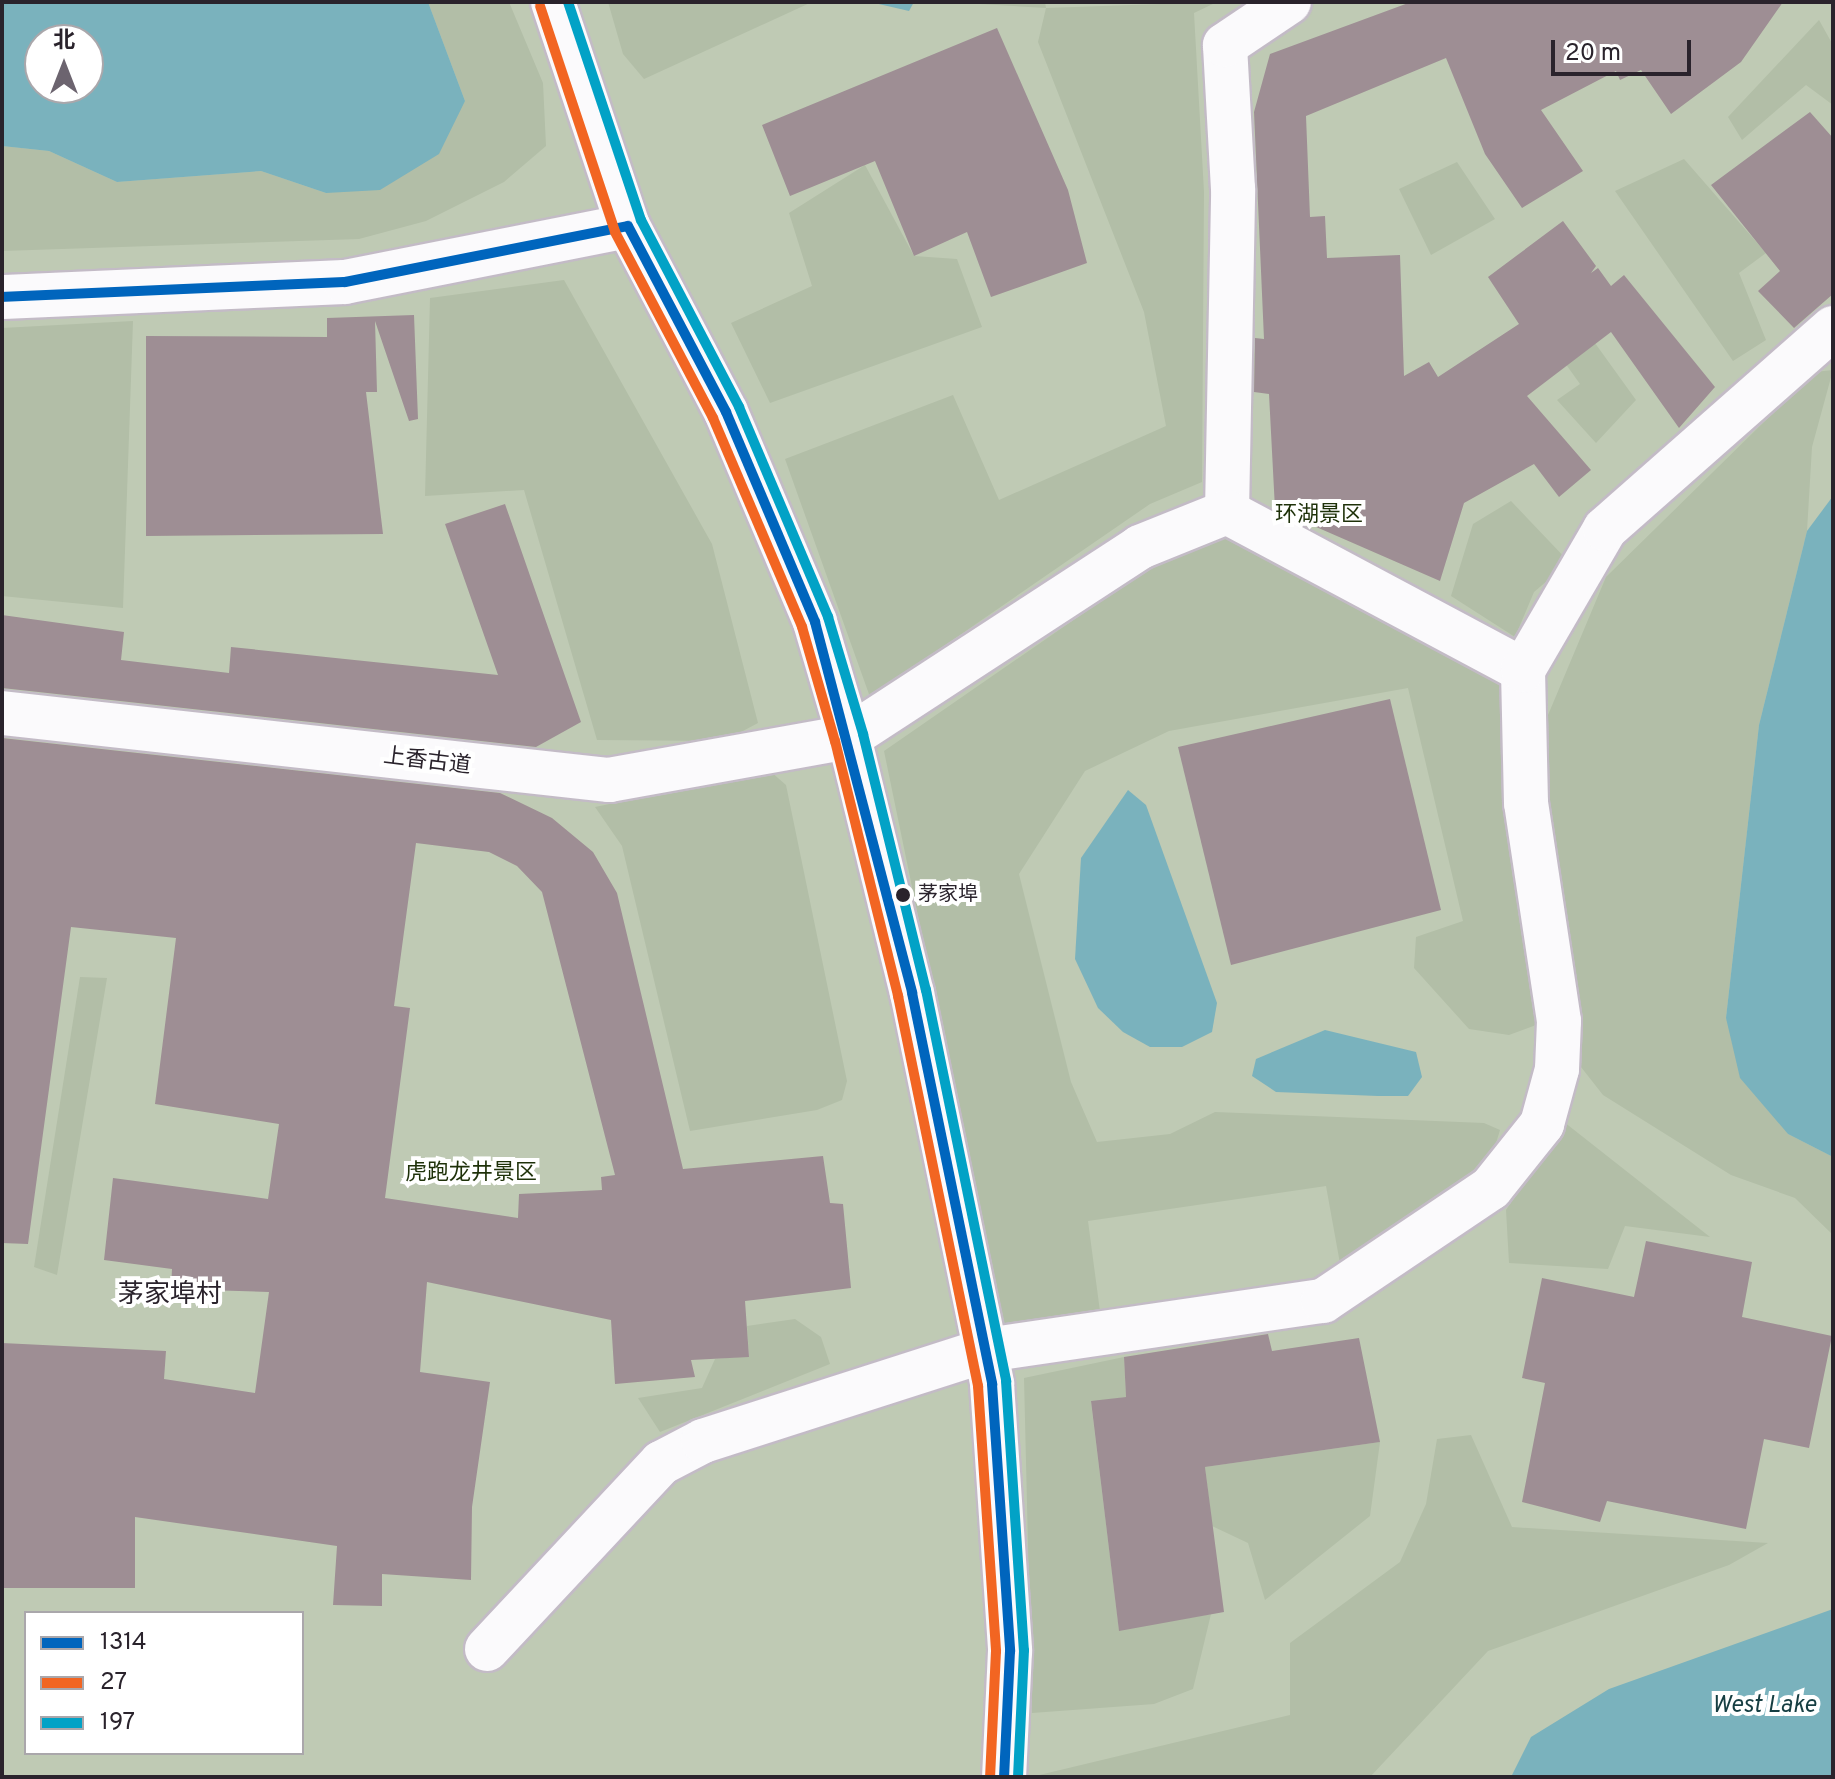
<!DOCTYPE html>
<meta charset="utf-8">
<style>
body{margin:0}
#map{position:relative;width:1835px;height:1779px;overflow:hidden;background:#e7ddeb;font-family:Overpass,"Noto Sans SC",sans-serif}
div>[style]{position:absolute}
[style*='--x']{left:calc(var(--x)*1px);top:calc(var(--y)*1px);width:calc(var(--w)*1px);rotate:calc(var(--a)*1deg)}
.green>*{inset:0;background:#bfcab4}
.forest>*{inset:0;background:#b2bea7}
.water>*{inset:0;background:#7ab2bd}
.building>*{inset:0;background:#9e8e94}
.roads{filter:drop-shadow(2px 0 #c3bbc6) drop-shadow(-2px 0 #c3bbc6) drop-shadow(0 2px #c3bbc6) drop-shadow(0 -2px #c3bbc6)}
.minor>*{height:44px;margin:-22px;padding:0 22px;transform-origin:22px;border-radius:22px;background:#fbfafc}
.tertiary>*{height:44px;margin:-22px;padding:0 22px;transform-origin:22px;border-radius:22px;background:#fbfafc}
.bus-1>*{height:10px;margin:-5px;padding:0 5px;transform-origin:5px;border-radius:5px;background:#0065bd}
.bus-2>*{height:10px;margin:-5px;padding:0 5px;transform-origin:5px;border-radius:5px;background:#f26522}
.bus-3>*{height:10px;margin:-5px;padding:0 5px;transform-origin:5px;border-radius:5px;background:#02a2c6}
.dots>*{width:22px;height:22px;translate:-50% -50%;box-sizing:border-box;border:4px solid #fff;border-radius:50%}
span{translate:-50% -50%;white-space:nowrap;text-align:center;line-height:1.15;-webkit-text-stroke:8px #fff;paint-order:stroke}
.bus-label{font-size:20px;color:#2a232c}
.left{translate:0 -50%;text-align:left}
.park-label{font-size:22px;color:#1e3109}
.street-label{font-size:22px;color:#2a232c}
.water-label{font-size:24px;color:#163e42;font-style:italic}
.quarter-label{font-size:26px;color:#2a232c}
.frame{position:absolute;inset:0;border:4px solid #2a232c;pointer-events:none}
.legend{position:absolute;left:24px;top:1611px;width:280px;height:144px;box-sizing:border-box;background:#fff;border:2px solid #aaa7ab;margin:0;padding:10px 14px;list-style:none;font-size:24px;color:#2a232c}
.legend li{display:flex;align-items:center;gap:16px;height:40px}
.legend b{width:40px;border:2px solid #aaa7ab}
.north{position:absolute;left:24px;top:24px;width:80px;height:80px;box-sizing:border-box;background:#fff;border:2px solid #aaa7ab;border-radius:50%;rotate:0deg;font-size:22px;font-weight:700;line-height:32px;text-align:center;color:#2a232c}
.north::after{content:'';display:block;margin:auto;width:28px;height:36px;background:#6c646f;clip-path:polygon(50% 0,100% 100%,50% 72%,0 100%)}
.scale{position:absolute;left:1551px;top:40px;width:140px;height:36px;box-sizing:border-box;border:4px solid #2a232c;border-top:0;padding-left:10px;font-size:24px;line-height:28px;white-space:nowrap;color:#2a232c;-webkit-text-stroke:6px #fff;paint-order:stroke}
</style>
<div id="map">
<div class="green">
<div style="clip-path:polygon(evenodd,2px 2px,1833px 2px,1833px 1777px,2px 1777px,2px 2px,40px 40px,88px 40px,88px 88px,40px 88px,40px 40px,2px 2px,26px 1613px,302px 1613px,302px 1753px,26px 1753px,26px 1613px)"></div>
</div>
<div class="forest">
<div style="clip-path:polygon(428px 2px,509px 2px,543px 83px,546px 146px,504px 182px,426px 221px,359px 239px,2px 251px,2px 146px,49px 151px,117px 182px,261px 171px,326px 193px,465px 101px)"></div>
<div style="clip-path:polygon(608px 2px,812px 2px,644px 79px,623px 54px)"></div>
<div style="clip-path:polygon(945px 2px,1045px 2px,1046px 8px,1217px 2px,1194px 13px,1204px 192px,1202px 482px,1150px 504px,870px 697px,785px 459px,953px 395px,999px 500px,1166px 426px,1144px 312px,1038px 42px,1046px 8px)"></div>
<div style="clip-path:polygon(1819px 20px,1833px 45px,1833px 105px,1806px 85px,1742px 140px,1728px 117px)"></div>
<div style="clip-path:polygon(1684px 159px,1766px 253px,1739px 273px,1766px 340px,1733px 361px,1615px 191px)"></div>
<div style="clip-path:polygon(1457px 162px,1495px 219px,1431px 255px,1399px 189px)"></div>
<div style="clip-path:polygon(865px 165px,914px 256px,957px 259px,982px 327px,770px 403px,731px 323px,812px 286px,789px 213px)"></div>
<div style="clip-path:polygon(564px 280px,712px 544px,758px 723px,724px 741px,597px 740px,524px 490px,425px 496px,430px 298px)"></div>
<div style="clip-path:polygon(1569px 307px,1636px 400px,1596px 443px,1557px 400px,1580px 384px,1540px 328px)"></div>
<div style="clip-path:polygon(133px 321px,123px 608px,2px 596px,2px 328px)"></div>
<div style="clip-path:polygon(1833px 370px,1812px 447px,1807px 531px,1759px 725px,1726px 1018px,1788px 1134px,1833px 1157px,1833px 1235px,1795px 1198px,1731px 1175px,1603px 1095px,1581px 1067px,1540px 821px,1543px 727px,1606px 577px,1815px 372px)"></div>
<div style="clip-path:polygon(1511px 501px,1569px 562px,1534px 592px,1515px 637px,1451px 596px,1473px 524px)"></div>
<div style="clip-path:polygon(1223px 533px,1501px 680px,1501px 784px,1536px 1025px,1509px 1035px,1469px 1029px,1414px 968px,1416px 937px,1463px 921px,1408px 688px,1169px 731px,1085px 771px,1019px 874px,1071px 1082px,1097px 1142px,1170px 1134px,1215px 1112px,1484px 1123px,1500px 1130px,1490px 1163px,1341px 1269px,1326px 1186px,1088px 1221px,1101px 1319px,1004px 1333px,884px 751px,1153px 565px)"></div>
<div style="clip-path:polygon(770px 771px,786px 785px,847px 1081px,842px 1100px,817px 1110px,690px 1131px,622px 846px,595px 807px)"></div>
<div style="clip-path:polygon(80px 977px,107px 978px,57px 1275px,34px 1267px)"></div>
<div style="clip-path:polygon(1564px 1122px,1710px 1237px,1625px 1226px,1608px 1269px,1509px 1263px,1506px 1210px)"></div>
<div style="clip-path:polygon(795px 1319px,821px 1337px,830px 1364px,660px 1432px,638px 1398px,702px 1388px,715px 1359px,749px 1356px,747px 1326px)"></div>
<div style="clip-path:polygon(1124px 1357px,1126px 1397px,1091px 1402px,1119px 1630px,1211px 1614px,1193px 1689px,1154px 1704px,1032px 1713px,1024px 1378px)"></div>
<div style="clip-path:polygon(1471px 1435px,1512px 1527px,1768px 1543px,1729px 1565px,1488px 1651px,1370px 1777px,1031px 1777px,1290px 1715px,1290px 1643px,1400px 1562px,1426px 1504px,1437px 1439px)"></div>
<div style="clip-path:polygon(1380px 1442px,1370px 1516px,1265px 1600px,1248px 1543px,1212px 1526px,1205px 1467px)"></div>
</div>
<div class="water">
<div style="clip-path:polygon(evenodd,2px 2px,428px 2px,465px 101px,439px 154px,380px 190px,326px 193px,261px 171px,117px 182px,49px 151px,2px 146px,2px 2px,88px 40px,88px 88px,40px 88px,40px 40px,88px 40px)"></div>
<div style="clip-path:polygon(870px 2px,914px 2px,909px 11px)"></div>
<div style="clip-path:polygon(1833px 496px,1833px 1157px,1788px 1134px,1740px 1078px,1726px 1018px,1759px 725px,1807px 531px)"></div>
<div style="clip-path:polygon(1128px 790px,1146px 805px,1217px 1003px,1212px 1032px,1182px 1047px,1150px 1047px,1123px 1032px,1098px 1008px,1075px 959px,1081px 858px)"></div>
<div style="clip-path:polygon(1325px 1030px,1416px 1052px,1422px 1077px,1408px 1096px,1378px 1096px,1276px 1092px,1252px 1076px,1256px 1059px)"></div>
<div style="clip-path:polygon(1833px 1609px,1833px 1777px,1511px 1777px,1531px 1737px,1609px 1689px)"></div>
</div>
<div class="building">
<div style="clip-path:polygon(1411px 2px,1783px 2px,1741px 62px,1671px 114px,1641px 70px,1620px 80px,1616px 71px,1541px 110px,1583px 171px,1522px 208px,1485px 154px,1446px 58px,1306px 116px,1310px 217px,1325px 216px,1327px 258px,1400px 255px,1404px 376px,1429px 362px,1438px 377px,1519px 324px,1488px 277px,1563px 221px,1596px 266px,1591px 273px,1598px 268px,1611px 286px,1624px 275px,1715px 387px,1679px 428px,1611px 332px,1527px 396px,1591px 470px,1559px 497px,1534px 464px,1464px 503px,1440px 581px,1275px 509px,1269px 394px,1254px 392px,1255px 338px,1264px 339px,1254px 112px,1270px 54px)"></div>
<div style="clip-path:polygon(997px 28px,1068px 190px,1087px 263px,991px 297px,967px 232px,914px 256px,875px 161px,790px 196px,762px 125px)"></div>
<div style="clip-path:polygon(1810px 112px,1833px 138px,1833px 294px,1794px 328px,1758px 291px,1780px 271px,1711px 185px)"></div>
<div style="clip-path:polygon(414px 315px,418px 419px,409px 421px,375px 321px,377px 392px,366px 392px,383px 534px,146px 536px,146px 336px,327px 337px,327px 318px)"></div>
<div style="clip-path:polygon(505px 504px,581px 722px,536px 747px,2px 688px,2px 615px,124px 632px,121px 660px,229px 673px,231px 647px,498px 675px,445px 524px)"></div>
<div style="clip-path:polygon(1390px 699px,1441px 910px,1231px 965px,1178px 747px)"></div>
<div style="clip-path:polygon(evenodd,2px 738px,500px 793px,552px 818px,593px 852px,617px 893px,683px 1169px,823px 1156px,830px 1203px,843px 1204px,851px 1288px,745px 1301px,749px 1357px,691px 1360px,695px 1377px,615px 1384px,611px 1320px,427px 1282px,420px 1372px,490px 1382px,472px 1507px,471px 1580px,382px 1574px,382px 1606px,333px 1605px,337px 1546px,135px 1517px,135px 1588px,2px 1588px,2px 1343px,166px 1351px,164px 1379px,255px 1393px,269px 1292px,171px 1289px,172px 1269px,104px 1260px,113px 1178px,268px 1199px,279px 1124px,155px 1104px,176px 938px,71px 927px,28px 1244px,2px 1243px,2px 738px,416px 843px,489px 852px,517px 866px,542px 892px,615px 1175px,601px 1177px,602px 1190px,519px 1194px,518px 1218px,385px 1198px,410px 1008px,394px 1006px,416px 843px)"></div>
<div style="clip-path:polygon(1646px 1241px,1752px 1262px,1742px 1317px,1832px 1336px,1809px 1448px,1764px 1439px,1746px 1529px,1607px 1501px,1600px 1522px,1522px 1502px,1545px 1383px,1522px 1378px,1542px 1278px,1634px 1297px)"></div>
<div style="clip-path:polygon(1268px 1334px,1272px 1351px,1359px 1338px,1380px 1442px,1205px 1467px,1224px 1612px,1119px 1631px,1091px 1401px,1126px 1397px,1124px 1357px)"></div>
</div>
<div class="roads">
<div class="minor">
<div style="--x:1227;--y:512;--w:323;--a:-88.9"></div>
<div style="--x:1233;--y:189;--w:144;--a:-93.2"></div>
<div style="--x:1225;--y:45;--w:77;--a:-33.9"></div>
<div style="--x:2;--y:713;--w:611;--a:6.3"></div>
<div style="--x:609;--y:780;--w:244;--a:-10.2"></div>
<div style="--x:849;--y:737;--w:348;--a:-33.1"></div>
<div style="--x:1140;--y:547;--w:94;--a:-21.9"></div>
<div style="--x:1227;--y:512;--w:336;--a:28.1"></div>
<div style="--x:487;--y:1649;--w:255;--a:-46.9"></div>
<div style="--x:661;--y:1463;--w:47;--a:-27.6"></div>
<div style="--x:703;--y:1441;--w:297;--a:-17.8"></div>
<div style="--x:986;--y:1350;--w:341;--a:-8.3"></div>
<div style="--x:1323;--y:1301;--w:202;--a:-33.9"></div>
<div style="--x:1491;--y:1188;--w:82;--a:-51.4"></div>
<div style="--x:1542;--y:1124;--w:57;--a:-74.7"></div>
<div style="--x:1557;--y:1069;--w:48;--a:-87.6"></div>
<div style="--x:1559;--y:1021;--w:220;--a:-98.6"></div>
<div style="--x:1526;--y:803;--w:133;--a:-91.3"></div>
<div style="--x:1523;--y:670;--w:163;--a:-59.8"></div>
<div style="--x:1605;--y:529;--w:304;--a:-41.4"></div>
</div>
<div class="tertiary">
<div style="--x:553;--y:2;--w:236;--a:71.5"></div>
<div style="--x:628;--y:226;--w:210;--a:62.2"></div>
<div style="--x:726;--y:412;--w:228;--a:67"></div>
<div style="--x:815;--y:622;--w:120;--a:73.5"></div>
<div style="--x:849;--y:737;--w:264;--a:76.2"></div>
<div style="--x:912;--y:993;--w:399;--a:78.4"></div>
<div style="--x:992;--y:1384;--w:268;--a:86.1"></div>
<div style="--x:1010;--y:1651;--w:126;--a:92.7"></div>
<div style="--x:2;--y:297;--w:343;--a:-2.5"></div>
<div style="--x:345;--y:282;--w:288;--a:-11.2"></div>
</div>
</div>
<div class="bus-1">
<div style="--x:628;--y:226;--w:210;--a:62.2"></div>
<div style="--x:726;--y:412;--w:228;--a:67"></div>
<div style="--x:815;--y:622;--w:383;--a:75.3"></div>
<div style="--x:912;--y:993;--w:399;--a:78.4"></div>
<div style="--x:992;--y:1384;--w:268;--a:86.1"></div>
<div style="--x:1010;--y:1651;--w:126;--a:92.7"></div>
<div style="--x:2;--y:297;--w:343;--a:-2.5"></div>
<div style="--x:345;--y:282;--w:288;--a:-11.2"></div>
</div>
<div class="bus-2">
<div style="--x:540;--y:6;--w:238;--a:71.6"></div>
<div style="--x:615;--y:232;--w:210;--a:62.2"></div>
<div style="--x:713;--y:418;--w:227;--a:66.9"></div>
<div style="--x:802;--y:627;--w:119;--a:73.9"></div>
<div style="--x:835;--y:741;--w:263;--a:76.1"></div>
<div style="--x:898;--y:996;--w:398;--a:78.4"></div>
<div style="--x:978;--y:1386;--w:266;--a:86.1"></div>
<div style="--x:996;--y:1651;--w:125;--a:92.7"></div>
</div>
<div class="bus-3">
<div style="--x:568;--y:2;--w:230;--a:71.5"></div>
<div style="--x:641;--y:220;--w:211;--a:62.3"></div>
<div style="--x:739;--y:407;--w:228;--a:67"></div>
<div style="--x:828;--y:617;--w:122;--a:73.3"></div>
<div style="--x:863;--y:734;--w:264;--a:76.2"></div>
<div style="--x:926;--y:990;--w:399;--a:78.4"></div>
<div style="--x:1006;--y:1381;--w:270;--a:86.2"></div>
<div style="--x:1024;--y:1650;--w:127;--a:92.7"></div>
</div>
<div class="dots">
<div style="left:903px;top:895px;background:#2a232c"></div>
</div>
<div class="bus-label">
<span class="left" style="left:918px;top:895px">茅家埠</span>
</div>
<div class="park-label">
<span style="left:1319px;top:516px">环湖景区</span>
<span style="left:471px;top:1174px">虎跑龙井景区</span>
</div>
<div class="street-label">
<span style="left:427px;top:762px;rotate:7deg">上香古道</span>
</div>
<div class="water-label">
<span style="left:1764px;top:1707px">West Lake</span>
</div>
<div class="quarter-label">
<span style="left:170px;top:1296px">茅家埠村</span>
</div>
<div class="frame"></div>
<ul class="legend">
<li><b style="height:10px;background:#0065bd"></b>1314</li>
<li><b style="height:10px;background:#f26522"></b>27</li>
<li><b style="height:10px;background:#02a2c6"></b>197</li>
</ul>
<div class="north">北</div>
<div class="scale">20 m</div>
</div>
